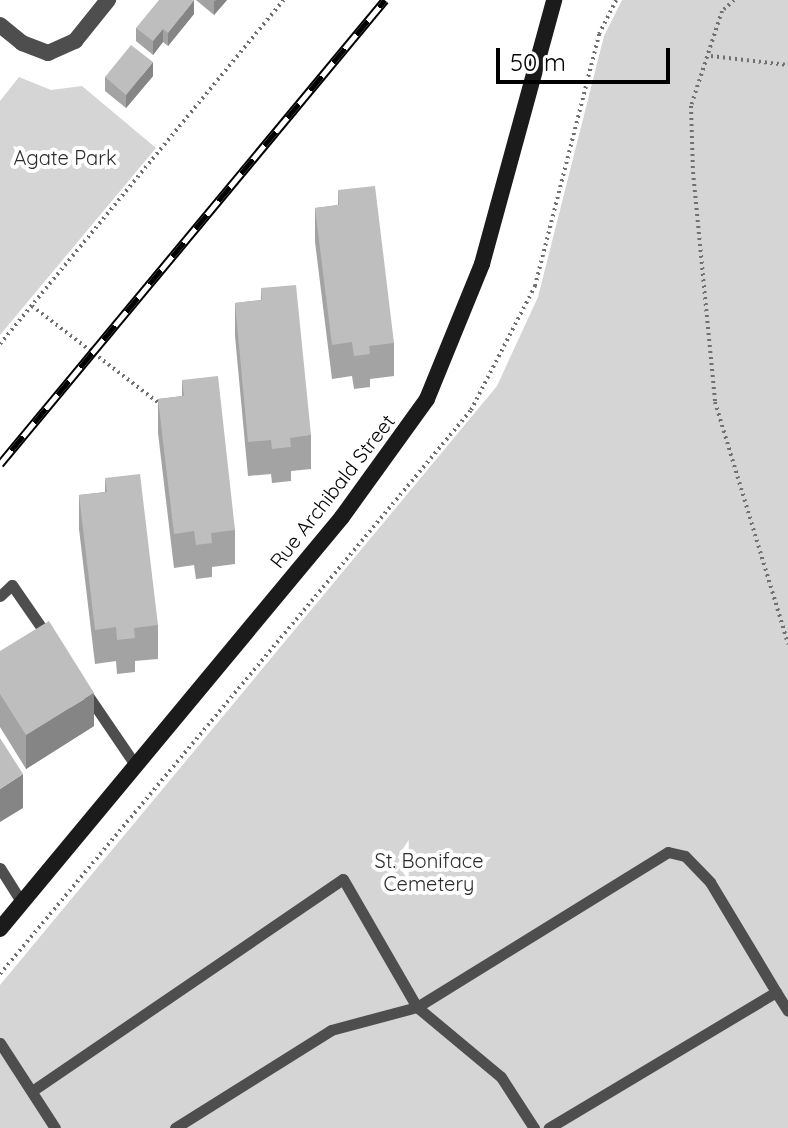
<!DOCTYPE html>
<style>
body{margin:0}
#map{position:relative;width:788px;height:1128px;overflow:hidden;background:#fff;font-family:Quicksand,sans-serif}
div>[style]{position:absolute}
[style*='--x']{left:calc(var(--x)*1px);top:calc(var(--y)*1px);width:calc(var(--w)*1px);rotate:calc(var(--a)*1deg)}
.green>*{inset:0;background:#d5d5d5}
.path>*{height:4px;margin-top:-2px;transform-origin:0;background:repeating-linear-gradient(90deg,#707070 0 2px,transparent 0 6px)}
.service>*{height:11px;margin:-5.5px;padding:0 5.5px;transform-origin:5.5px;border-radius:5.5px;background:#4e4e4e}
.minor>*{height:16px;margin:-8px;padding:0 8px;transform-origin:8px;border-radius:8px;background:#4e4e4e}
.secondary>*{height:16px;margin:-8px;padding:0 8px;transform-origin:8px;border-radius:8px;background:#1b1b1b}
.rail>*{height:9px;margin-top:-4.5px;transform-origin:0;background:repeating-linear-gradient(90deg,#fff 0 18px,#000 0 36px);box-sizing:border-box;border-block:2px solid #000}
.wall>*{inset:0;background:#a3a3a3}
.shaded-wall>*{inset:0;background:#858585}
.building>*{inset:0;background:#bebebe}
span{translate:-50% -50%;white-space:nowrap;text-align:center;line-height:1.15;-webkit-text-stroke:8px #fff;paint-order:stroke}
.park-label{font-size:20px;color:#2c2c2c}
.street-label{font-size:20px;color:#000}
.scale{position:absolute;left:496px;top:48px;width:174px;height:36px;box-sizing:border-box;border:4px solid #000;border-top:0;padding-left:10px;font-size:24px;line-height:28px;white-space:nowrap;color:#000;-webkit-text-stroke:6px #fff;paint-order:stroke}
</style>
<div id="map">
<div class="green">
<div style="clip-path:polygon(622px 0,788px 0,788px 1128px,0 1128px,0 985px,497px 386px,538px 297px,604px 36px)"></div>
<div style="clip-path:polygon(19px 77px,51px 90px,82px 86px,156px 148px,0 335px,0 101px)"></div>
</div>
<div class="path">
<div style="--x:734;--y:0;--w:16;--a:137"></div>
<div style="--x:722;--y:11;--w:100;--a:108.1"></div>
<div style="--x:691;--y:106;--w:66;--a:88.3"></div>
<div style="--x:693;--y:172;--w:231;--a:84.5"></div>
<div style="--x:715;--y:402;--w:253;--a:73.2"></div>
<div style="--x:711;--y:56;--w:78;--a:6.7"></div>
<div style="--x:32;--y:306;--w:161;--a:37.4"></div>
<div style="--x:0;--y:344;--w:446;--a:-50.5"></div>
<div style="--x:0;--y:974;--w:735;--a:-50.13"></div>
<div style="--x:471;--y:410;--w:140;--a:-62.7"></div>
<div style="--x:535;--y:286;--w:260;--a:-75.7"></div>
<div style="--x:599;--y:34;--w:38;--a:-63"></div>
</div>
<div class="service">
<div style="--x:0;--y:596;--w:16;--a:-43"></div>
<div style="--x:12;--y:585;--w:63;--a:55.3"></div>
<div style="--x:87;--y:694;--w:87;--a:55.8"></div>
<div style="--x:0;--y:868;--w:41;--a:57.8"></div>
<div style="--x:776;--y:992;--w:22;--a:58"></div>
<div style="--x:0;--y:1043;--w:101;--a:57.1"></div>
<div style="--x:32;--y:1091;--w:376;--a:-34.3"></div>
<div style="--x:343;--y:879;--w:148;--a:60"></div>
<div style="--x:417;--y:1007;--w:109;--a:39.8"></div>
<div style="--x:501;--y:1077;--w:61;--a:57.1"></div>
<div style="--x:175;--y:1128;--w:184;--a:-32.1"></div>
<div style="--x:331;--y:1030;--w:89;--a:-15"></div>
<div style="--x:417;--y:1007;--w:295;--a:-31.7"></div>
<div style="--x:668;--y:852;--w:17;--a:13"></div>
<div style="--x:685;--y:856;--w:36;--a:46"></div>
<div style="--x:710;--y:882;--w:128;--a:59"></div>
<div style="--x:776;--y:992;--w:265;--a:149.1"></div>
</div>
<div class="minor">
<div style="--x:0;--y:25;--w:28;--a:39"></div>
<div style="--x:22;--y:43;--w:28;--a:21"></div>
<div style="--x:48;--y:53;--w:30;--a:-24"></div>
<div style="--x:75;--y:41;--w:53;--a:-51.2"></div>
</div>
<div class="secondary">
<div style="--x:0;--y:929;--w:535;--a:-50.3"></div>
<div style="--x:342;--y:517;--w:145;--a:-54.2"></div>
<div style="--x:427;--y:399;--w:146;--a:-67.8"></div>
<div style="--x:482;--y:264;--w:274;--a:-74.7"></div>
</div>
<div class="rail">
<div style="--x:0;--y:464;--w:603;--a:-50.32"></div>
</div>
<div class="wall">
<div style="clip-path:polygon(196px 0,227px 0,214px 15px)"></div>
<div style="clip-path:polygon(194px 14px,168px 46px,163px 42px,153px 55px,136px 41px,136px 28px)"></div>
<div style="clip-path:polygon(153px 76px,126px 108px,105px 91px,105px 77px)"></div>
<div style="clip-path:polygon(338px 190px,394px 343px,394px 376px,370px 379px,370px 387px,354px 389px,352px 376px,332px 379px,315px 242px,315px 208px,338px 205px)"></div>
<div style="clip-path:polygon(261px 288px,311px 435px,311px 469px,291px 471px,291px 481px,272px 483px,271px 474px,248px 476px,235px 336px,235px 303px,261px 300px)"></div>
<div style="clip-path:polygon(182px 380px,235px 530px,235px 564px,212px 567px,212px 577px,196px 579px,194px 565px,174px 568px,158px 433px,158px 399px,182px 396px)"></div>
<div style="clip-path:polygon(105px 478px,158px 625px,158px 659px,135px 661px,135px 672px,117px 674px,116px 661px,95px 664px,79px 529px,79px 495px,105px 492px)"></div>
<div style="clip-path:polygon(0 651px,94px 726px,26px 769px,0 727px)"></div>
</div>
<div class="shaded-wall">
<div style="clip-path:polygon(194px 0,194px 14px,168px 46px,168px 33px)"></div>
<div style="clip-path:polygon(216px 0,227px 0,214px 15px,214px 2px)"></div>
<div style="clip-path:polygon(163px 29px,163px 42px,153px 55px,153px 41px)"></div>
<div style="clip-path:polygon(153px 62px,153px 76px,126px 108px,126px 95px)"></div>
<div style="clip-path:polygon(94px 693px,94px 726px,26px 769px,26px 735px)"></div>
<div style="clip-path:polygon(23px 774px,23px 808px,0 822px,0 789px)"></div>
</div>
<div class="building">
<div style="clip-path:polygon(159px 0,194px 0,168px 33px,163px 29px,153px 41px,136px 28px)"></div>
<div style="clip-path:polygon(131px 45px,153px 62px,126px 95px,105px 77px)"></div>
<div style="clip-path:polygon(375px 186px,394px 343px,369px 346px,370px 354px,354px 356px,352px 342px,332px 345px,315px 208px,339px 205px,338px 190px)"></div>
<div style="clip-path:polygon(296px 285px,311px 435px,290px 438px,291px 447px,272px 449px,271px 440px,248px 442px,235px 303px,262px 300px,261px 288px)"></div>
<div style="clip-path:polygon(218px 376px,235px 530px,211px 533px,212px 543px,196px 545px,194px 531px,174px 534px,158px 399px,184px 396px,182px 380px)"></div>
<div style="clip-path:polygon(140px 474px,158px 625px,134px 628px,135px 638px,117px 640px,116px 627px,95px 630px,79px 495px,107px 492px,105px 478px)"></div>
<div style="clip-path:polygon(49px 621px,94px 693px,26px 735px,0 694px,0 651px)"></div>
<div style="clip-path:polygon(0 738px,23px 774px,0 789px)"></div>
</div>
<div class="park-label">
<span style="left:65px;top:157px">Agate Park</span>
<span style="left:429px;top:872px">St. Boniface<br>Cemetery</span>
</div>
<div class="street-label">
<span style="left:332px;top:491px;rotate:-52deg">Rue Archibald Street</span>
</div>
<div class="scale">50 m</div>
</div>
